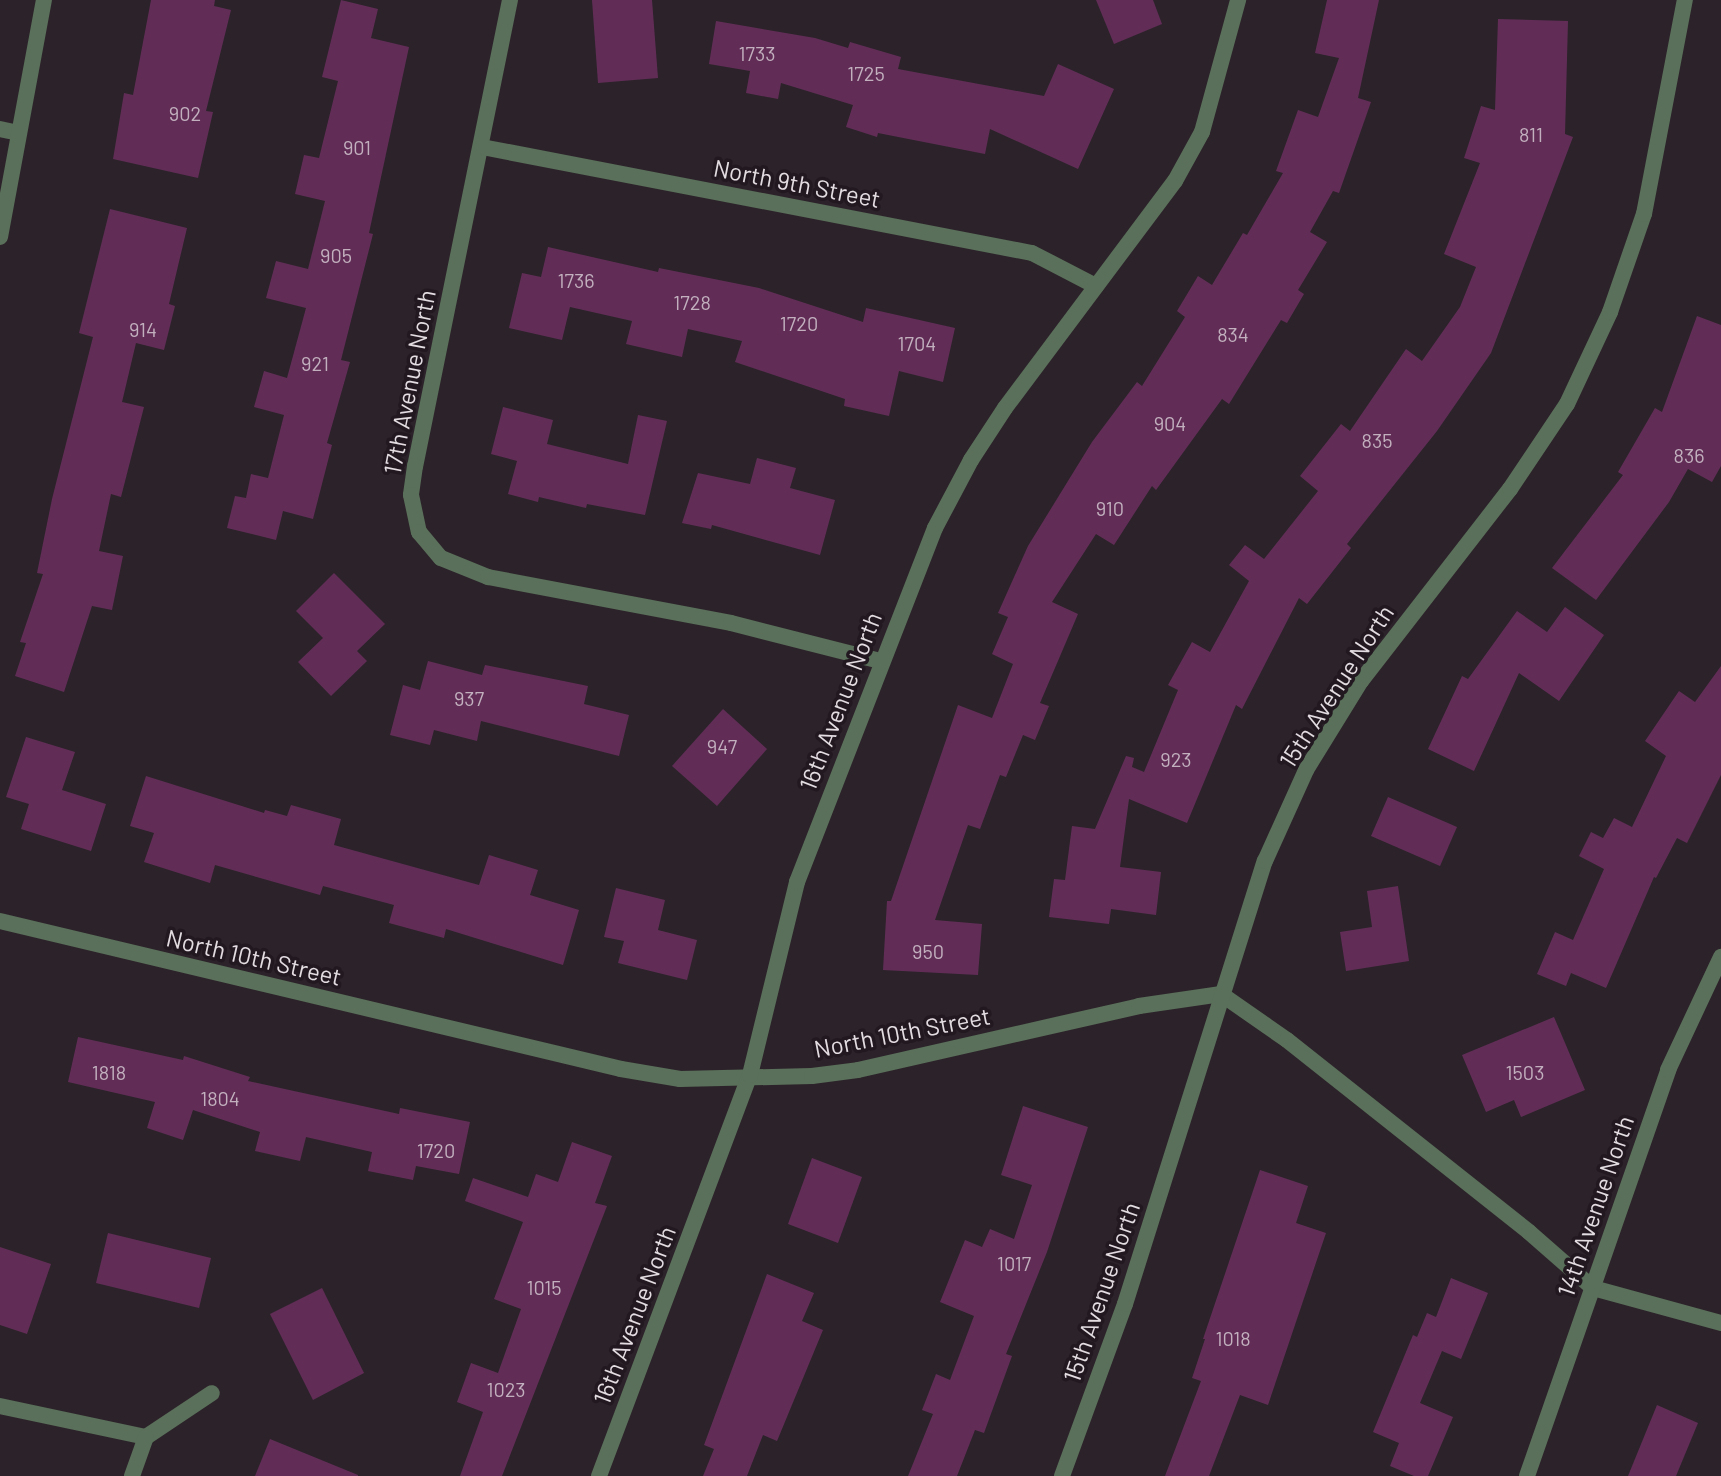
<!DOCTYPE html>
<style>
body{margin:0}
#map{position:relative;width:1721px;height:1476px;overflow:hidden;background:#2c232a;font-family:Barlow,sans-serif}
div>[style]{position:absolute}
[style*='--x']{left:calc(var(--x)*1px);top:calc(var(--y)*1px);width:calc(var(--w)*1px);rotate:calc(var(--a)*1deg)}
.building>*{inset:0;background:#612d57}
.service>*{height:16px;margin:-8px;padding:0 8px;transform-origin:8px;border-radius:8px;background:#5a705a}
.minor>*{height:16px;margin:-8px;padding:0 8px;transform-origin:8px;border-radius:8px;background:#5a705a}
span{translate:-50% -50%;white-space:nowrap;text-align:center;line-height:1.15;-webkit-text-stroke:7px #221920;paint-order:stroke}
.number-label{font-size:20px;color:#c2b0be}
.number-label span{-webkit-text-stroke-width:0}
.street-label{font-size:24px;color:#e3dce1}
</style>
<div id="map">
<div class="building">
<div style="clip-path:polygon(151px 0,215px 0,214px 6px,231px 10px,206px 111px,213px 112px,198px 178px,113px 159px,124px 93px,133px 95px)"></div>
<div style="clip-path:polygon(341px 0,378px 9px,371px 38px,409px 47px,369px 233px,373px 234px,341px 360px,350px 362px,327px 443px,332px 445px,313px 519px,283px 511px,276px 540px,227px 528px,235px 496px,246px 498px,251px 474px,268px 478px,284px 415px,254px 407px,264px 371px,287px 378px,306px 308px,266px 298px,276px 261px,308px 269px,325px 201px,295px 194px,304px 155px,319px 158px,338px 81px,322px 77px)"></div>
<div style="clip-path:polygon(592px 0,652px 0,658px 78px,598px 83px)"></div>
<div style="clip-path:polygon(1096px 0,1153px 0,1162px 24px,1114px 44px)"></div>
<div style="clip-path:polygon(1327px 0,1379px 0,1358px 98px,1371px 102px,1339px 193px,1333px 191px,1310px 232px,1327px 242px,1298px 290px,1304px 294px,1287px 323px,1281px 320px,1229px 404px,1222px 399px,1156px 490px,1152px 486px,1114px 545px,1096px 534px,1052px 602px,1078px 614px,1040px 703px,1049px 706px,1035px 740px,1023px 735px,1006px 777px,1000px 775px,980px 829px,968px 825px,935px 920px,982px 924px,978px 975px,883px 970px,887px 901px,891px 901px,958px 705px,992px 718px,1013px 664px,992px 654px,1008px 617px,998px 613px,1028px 546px,1092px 442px,1137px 382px,1142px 386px,1185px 317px,1177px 311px,1198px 276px,1212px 285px,1243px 233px,1247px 235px,1283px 173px,1276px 171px,1298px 110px,1318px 117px,1339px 58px,1315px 53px)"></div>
<div style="clip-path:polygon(1498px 19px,1568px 21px,1565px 134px,1573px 137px,1491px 353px,1437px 431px,1347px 544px,1351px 548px,1307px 604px,1299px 598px,1242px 709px,1236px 705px,1187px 823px,1129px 799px,1120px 867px,1161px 872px,1156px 915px,1111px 909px,1109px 924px,1049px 917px,1054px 879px,1065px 880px,1072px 826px,1095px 829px,1126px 756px,1134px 758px,1132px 767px,1144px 772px,1178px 690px,1168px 685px,1192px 642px,1210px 652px,1249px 581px,1229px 565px,1245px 545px,1264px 559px,1318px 491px,1300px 476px,1341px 424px,1350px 431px,1406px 349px,1422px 361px,1460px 307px,1476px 267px,1444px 254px,1480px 163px,1464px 158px,1481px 106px,1495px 110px)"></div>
<div style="clip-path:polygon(716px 21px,815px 38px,848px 48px,850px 42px,901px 57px,898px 69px,1044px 96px,1058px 64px,1114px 89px,1078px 169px,990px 129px,985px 154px,878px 133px,877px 137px,846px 127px,853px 105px,781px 83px,778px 99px,746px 93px,750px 71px,709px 64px)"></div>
<div style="clip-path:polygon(110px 209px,187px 228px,169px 304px,175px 306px,164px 350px,136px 343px,122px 402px,144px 407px,121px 497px,111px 494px,99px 551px,123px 556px,112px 610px,92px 606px,64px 692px,15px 676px,26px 643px,20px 642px,43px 574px,37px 573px,52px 499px,93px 337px,79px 333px)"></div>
<div style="clip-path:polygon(548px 247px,658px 272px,659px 268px,759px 288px,863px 322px,866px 308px,955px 328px,943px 382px,899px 371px,889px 416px,844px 406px,845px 399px,735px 362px,742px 341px,688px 329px,682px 357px,626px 344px,632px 321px,570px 307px,562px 340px,509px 328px,522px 273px,541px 277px)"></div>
<div style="clip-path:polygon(1697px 316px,1721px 325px,1721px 466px,1712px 482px,1688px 469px,1669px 502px,1596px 600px,1552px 568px,1623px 475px,1618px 472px,1655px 408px,1662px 412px)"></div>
<div style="clip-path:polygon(503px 407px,553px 420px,547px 444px,628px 464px,638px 415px,667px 421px,645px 515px,587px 504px,586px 508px,539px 497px,538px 502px,508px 494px,517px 461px,491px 454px)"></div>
<div style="clip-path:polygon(757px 458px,796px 468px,790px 488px,835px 500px,820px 555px,712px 525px,711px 529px,682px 523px,698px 473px,750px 484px)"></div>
<div style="clip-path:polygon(334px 573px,385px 624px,357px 651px,367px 661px,331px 696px,298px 662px,323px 638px,296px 611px)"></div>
<div style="clip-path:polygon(1565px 607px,1604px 635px,1559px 701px,1519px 673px,1474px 771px,1428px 749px,1462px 676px,1468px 679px,1517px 611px,1547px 632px)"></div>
<div style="clip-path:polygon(428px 661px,482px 675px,485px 665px,588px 686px,584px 704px,629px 715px,619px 756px,481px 721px,477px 741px,434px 730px,430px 745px,390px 735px,403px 685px,420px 690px)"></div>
<div style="clip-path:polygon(1721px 666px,1721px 775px,1687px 843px,1677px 838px,1656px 878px,1654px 877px,1606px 988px,1571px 973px,1566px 986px,1537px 974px,1555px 932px,1573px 940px,1604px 869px,1579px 856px,1591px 832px,1603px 838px,1614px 818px,1632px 827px,1666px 756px,1645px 741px,1679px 691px,1695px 702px)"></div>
<div style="clip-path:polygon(723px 709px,767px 749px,717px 806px,672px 766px)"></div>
<div style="clip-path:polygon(26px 737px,75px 752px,62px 790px,106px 804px,91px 851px,21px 829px,29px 804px,6px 797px)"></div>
<div style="clip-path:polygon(146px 776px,264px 813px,265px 810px,287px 816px,291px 805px,341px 819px,334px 845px,479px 885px,489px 855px,538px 870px,530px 895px,579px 910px,563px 965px,446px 929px,444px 938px,389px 923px,394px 905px,323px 886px,320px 895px,215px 865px,210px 883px,144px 862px,154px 833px,130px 826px)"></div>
<div style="clip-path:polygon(1388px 797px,1457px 827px,1440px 866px,1371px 836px)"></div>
<div style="clip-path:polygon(1398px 886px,1409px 961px,1346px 971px,1340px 932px,1372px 927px,1367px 891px)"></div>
<div style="clip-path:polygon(616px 888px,665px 900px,658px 930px,697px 940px,687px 980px,618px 963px,624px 941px,604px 937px)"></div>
<div style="clip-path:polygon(1554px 1017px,1585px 1090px,1521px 1117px,1514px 1100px,1486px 1112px,1462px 1055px)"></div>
<div style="clip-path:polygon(78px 1037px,183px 1060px,184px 1056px,250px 1077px,248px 1081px,399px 1114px,400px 1108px,470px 1122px,459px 1174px,416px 1166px,413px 1180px,368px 1171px,372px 1152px,306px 1137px,300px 1161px,255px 1151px,260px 1132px,193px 1110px,183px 1140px,147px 1128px,155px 1102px,68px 1082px)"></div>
<div style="clip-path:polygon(1023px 1106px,1088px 1127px,1047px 1252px,1006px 1354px,1012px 1356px,984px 1433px,975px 1430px,957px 1476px,908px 1476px,933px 1414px,922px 1410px,936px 1374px,950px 1380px,974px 1316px,940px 1302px,965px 1240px,982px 1247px,990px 1229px,1014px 1239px,1032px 1185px,1001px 1175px)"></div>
<div style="clip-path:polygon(572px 1142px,612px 1156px,595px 1203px,607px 1206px,502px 1476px,460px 1476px,483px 1412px,457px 1402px,471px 1363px,498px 1373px,521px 1309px,494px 1299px,523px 1222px,465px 1201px,473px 1178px,528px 1197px,536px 1174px,558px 1182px)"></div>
<div style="clip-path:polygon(812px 1158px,862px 1177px,838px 1243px,788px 1224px)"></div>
<div style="clip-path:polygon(1260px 1170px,1308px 1186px,1296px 1223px,1326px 1233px,1268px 1405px,1240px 1395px,1209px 1476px,1165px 1476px,1201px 1381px,1192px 1378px,1205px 1339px,1203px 1339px)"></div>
<div style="clip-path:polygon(108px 1233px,211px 1258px,199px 1308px,96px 1283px)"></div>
<div style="clip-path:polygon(0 1247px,51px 1264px,27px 1334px,0 1325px)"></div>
<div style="clip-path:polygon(767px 1274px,814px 1293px,802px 1321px,823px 1330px,777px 1441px,763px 1435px,747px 1476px,703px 1476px,714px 1449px,704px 1445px)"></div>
<div style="clip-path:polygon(1451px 1278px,1488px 1293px,1461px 1359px,1442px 1351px,1420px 1403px,1453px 1417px,1428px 1476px,1414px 1476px,1390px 1466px,1399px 1443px,1373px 1432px,1413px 1335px,1417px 1337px,1427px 1313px,1436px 1317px)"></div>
<div style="clip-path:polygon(322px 1288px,364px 1373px,313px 1400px,270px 1314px)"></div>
<div style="clip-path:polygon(1657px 1405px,1698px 1423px,1676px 1476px,1628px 1476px)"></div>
<div style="clip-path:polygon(270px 1439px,358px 1475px,358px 1476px,255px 1476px)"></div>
</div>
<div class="service">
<div style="--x:0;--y:129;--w:19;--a:12"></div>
</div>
<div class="minor">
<div style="--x:510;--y:0;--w:476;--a:101.5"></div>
<div style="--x:415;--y:466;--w:29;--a:98"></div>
<div style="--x:411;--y:495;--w:38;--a:78"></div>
<div style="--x:419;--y:532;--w:34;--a:50"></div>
<div style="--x:441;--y:558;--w:51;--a:22"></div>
<div style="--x:488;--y:577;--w:247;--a:10.7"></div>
<div style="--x:731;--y:623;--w:154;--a:14.3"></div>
<div style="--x:482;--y:147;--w:560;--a:10.91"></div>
<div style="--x:1032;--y:253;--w:72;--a:27.3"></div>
<div style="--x:0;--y:237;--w:241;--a:-79.5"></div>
<div style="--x:0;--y:921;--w:638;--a:13.4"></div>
<div style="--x:621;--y:1069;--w:60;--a:9.6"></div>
<div style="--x:680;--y:1079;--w:132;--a:-1.3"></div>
<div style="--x:812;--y:1076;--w:46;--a:-7.4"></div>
<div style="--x:858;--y:1070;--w:288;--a:-12.8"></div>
<div style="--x:1139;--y:1006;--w:83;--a:-8.3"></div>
<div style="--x:1221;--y:994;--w:80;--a:34.9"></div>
<div style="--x:1287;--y:1040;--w:309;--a:38.4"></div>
<div style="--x:1529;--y:1232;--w:85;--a:41.2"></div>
<div style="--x:1593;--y:1288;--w:133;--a:15.3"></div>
<div style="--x:0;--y:1406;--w:149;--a:12"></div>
<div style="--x:146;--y:1437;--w:79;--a:-33.7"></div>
<div style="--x:132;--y:1476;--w:41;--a:-70.3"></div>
<div style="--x:599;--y:1476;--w:428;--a:-69.4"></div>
<div style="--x:750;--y:1075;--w:199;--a:-76.3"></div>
<div style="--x:797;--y:882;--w:380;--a:-68.7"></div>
<div style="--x:935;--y:528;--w:77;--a:-62.1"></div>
<div style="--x:971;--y:460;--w:62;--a:-56.8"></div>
<div style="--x:1005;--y:408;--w:284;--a:-53.2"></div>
<div style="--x:1175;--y:181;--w:56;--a:-61.1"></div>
<div style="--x:1202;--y:132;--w:137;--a:-74.7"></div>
<div style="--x:1062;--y:1476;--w:183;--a:-69.9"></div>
<div style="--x:1125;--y:1304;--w:465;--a:-72.5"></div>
<div style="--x:1265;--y:861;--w:100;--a:-65.7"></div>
<div style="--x:1306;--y:770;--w:105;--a:-58.3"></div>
<div style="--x:1361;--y:681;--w:243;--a:-52.2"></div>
<div style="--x:1510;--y:489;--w:102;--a:-56.2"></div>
<div style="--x:1567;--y:404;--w:102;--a:-64.9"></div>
<div style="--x:1610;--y:312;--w:104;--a:-70.9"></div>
<div style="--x:1644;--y:214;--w:218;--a:-79.2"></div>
<div style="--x:1527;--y:1476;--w:430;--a:-70.8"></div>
<div style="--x:1668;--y:1070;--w:125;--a:-64.9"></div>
</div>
<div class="number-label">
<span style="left:757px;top:53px">1733</span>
<span style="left:866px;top:73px">1725</span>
<span style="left:185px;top:113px">902</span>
<span style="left:1531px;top:134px">811</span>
<span style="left:357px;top:147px">901</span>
<span style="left:336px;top:255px">905</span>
<span style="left:576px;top:280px">1736</span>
<span style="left:692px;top:302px">1728</span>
<span style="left:799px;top:323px">1720</span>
<span style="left:143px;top:329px">914</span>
<span style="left:1233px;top:334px">834</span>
<span style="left:917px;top:343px">1704</span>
<span style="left:315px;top:363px">921</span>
<span style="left:1170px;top:423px">904</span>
<span style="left:1377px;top:440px">835</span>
<span style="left:1689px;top:455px">836</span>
<span style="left:1110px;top:508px">910</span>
<span style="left:469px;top:698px">937</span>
<span style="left:722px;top:746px">947</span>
<span style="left:1176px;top:759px">923</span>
<span style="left:928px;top:951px">950</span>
<span style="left:109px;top:1072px">1818</span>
<span style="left:1525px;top:1072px">1503</span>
<span style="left:220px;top:1098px">1804</span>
<span style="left:436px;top:1150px">1720</span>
<span style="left:1014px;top:1263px">1017</span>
<span style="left:544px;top:1287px">1015</span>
<span style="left:1233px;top:1338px">1018</span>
<span style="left:506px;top:1389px">1023</span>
</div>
<div class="street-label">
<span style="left:797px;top:183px;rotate:11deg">North 9th Street</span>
<span style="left:409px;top:382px;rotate:-79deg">17th Avenue North</span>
<span style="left:1336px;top:686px;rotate:-57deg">15th Avenue North</span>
<span style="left:840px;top:701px;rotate:-69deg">16th Avenue North</span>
<span style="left:254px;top:957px;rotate:13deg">North 10th Street</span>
<span style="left:902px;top:1032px;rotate:-11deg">North 10th Street</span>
<span style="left:1595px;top:1206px;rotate:-71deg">14th Avenue North</span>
<span style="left:1101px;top:1292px;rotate:-71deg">15th Avenue North</span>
<span style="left:634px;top:1315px;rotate:-69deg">16th Avenue North</span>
</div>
</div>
